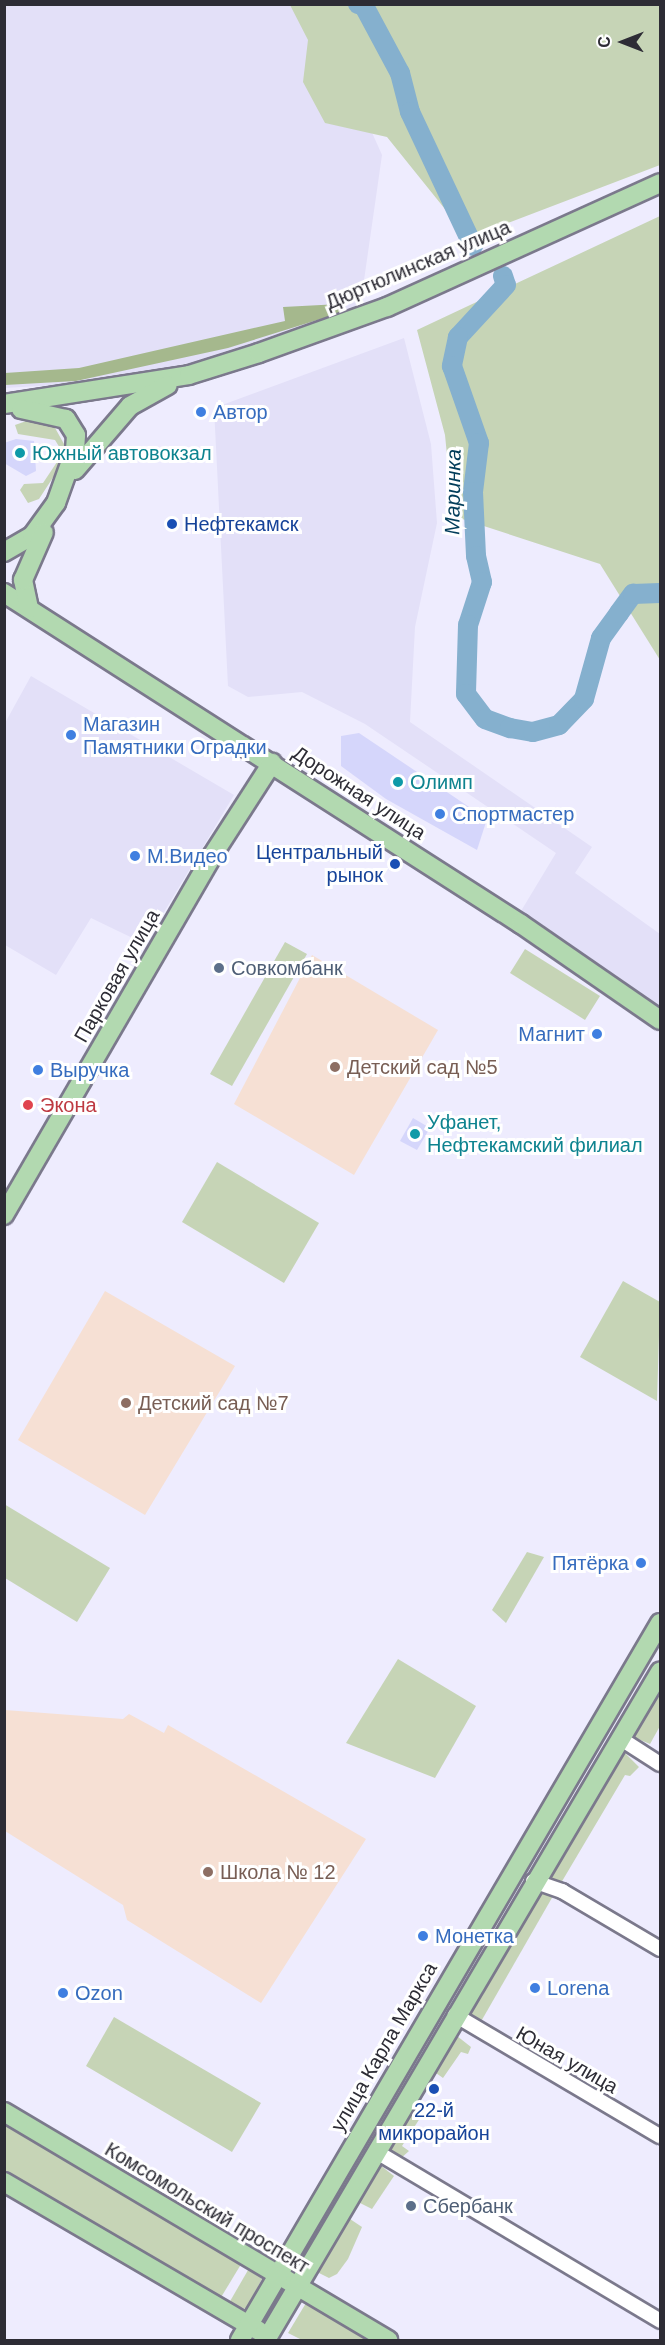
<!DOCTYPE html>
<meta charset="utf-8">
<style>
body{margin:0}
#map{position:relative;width:665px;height:2345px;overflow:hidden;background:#eeecfe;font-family:Arial,sans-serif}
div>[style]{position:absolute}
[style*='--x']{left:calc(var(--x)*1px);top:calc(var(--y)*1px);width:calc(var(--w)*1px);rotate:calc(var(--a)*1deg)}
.built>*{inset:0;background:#e3e0f8}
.education>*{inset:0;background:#f6e0d4}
.green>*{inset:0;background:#c6d4b6}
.forest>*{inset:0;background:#a5b88d}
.river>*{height:20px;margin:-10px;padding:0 10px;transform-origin:10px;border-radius:10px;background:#85b0ce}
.building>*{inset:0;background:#d5d6fb}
.roads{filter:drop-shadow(2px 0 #7b798c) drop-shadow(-2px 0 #7b798c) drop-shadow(0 2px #7b798c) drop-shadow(0 -2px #7b798c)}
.minor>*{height:14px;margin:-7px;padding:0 7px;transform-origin:7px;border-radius:7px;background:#fff}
.major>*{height:18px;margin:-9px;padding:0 9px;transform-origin:9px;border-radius:9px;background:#b2d9b0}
.dots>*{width:16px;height:16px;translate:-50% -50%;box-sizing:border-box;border:3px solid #fff;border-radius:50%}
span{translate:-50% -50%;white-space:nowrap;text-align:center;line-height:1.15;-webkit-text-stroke:6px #fff;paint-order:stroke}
.street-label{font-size:20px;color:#2d2c35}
.shop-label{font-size:20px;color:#366cbe}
.left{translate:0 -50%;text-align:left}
.right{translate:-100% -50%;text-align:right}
.culture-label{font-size:20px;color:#0d838f}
.transit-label{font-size:20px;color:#164399}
.service-label{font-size:20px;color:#4e5e75}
.education-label{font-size:20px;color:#785e54}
.health-label{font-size:20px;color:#be3a42}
.water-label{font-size:21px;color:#023d5a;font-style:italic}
.frame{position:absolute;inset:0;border:6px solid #2d2c35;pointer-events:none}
.north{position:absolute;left:593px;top:12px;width:60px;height:60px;-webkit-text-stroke:4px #fff;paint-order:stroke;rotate:270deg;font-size:16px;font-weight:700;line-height:24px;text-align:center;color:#2d2c35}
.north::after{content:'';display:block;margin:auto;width:21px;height:27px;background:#2d2c35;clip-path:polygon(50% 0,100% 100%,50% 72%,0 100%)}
</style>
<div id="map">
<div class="built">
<div style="clip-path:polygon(5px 5px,315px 5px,382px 155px,360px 308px,247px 351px,91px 383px,5px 388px)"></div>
<div style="clip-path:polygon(404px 338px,431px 444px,437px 523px,415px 627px,410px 722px,592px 847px,575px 873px,660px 934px,660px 1012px,518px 916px,556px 853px,365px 724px,302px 692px,248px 697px,228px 686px,214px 408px)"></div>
<div style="clip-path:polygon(31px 676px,234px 795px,145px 944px,91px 918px,56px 975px,5px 945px,5px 723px)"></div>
</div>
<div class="education">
<div style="clip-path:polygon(312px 955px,438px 1030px,354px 1175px,234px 1104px)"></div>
<div style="clip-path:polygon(105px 1291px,235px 1366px,145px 1515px,18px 1440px)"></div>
<div style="clip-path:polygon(5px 1710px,123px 1719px,129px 1714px,164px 1733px,168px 1725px,366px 1839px,261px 2003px,127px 1920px,123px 1905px,5px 1831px)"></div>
</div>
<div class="green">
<div style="clip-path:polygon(290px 5px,660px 5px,660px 165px,490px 230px,465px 234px,387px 137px,325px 123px,303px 82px,308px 40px)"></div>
<div style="clip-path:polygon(660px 216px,660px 660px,600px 564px,453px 516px,445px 435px,417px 330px)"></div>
<div style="clip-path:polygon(32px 419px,54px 426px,69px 453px,39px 499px,28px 503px,20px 490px,24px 484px,43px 483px,63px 453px,55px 440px,18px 434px,15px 425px)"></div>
<div style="clip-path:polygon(285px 942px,307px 954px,232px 1086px,210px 1074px)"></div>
<div style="clip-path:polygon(525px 949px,600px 996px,585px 1020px,510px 973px)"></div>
<div style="clip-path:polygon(217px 1162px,319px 1223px,284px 1283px,182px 1222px)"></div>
<div style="clip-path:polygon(623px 1281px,660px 1302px,657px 1401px,580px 1357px)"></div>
<div style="clip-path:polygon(4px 1504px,110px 1568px,77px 1622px,5px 1578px)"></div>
<div style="clip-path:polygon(527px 1552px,544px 1557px,506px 1623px,492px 1610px)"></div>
<div style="clip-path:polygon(398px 1659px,476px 1706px,435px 1778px,346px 1743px)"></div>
<div style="clip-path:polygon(660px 1693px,660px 1726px,650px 1744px,633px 1737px)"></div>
<div style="clip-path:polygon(624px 1752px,639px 1767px,630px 1776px,625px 1775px,561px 1883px,550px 1879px)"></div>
<div style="clip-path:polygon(544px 1890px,553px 1896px,479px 2025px,465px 2017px)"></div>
<div style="clip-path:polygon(114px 2017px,261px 2103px,232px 2152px,86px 2066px)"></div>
<div style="clip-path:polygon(457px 2036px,471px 2047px,468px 2054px,461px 2052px,443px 2078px,436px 2073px)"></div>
<div style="clip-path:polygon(414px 2101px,424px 2112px,402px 2146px,409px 2151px,400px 2159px,385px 2150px)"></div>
<div style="clip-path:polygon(5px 2122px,243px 2261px,220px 2299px,5px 2171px)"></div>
<div style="clip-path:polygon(380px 2165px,394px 2176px,372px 2209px,356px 2201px)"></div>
<div style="clip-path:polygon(350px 2219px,362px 2227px,348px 2259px,337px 2274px,329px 2278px,317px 2272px)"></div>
<div style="clip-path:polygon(251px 2265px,262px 2279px,246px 2309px,229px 2303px)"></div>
<div style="clip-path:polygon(306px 2303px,369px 2340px,302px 2340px,288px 2333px)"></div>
</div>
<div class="forest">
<div style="clip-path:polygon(340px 304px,343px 312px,228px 348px,76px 381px,5px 385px,5px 373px,79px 368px,285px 321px,283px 307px)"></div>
</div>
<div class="river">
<div style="--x:358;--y:4;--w:6;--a:18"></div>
<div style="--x:364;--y:6;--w:76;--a:61.8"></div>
<div style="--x:400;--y:73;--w:40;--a:75.6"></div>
<div style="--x:410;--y:112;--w:148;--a:64.8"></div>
<div style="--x:503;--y:276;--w:9;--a:72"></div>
<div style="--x:506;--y:285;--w:71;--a:132.7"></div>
<div style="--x:458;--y:337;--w:30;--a:102"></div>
<div style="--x:452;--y:366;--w:82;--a:70.7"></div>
<div style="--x:479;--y:443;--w:49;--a:97"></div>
<div style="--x:473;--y:492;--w:64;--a:87.3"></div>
<div style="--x:476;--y:556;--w:27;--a:77"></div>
<div style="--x:482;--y:582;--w:45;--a:108"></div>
<div style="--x:468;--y:625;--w:69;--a:91.7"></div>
<div style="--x:466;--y:694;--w:31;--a:53"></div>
<div style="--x:485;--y:719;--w:27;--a:20"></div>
<div style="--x:510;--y:728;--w:23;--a:10"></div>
<div style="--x:533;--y:732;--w:27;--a:-15"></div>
<div style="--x:559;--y:725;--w:36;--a:-46"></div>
<div style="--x:584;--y:699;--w:63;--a:-74.4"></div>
<div style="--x:601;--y:638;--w:31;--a:-54"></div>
<div style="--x:619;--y:613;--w:24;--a:-54"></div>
<div style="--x:633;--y:594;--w:27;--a:-2"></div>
</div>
<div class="building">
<div style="clip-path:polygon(16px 439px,34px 441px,36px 471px,26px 476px,4px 463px,4px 443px)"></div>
<div style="clip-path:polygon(359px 733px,487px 819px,477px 850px,386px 799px,341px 766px,341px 736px)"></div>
<div style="clip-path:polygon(413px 1118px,430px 1128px,417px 1150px,400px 1141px)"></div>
</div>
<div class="roads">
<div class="minor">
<div style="--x:621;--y:1739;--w:46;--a:32.7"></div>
<div style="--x:533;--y:1881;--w:31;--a:19"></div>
<div style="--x:562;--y:1891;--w:114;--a:30.6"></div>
<div style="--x:455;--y:2015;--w:238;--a:30.6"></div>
<div style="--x:377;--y:2152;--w:330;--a:30.8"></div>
</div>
<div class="major">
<div style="--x:4;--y:404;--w:187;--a:-8.9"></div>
<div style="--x:189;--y:375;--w:73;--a:-17.4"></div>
<div style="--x:259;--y:353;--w:136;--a:-19.8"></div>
<div style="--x:387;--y:307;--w:300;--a:-24.4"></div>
<div style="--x:75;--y:470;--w:84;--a:-49.3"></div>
<div style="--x:130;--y:406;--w:43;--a:-28.9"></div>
<div style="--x:4;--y:552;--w:32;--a:-30"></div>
<div style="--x:32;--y:536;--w:41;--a:-54"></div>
<div style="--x:56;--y:503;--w:56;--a:-70.3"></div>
<div style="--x:75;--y:450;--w:15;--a:-86"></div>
<div style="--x:76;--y:435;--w:19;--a:-122"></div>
<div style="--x:66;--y:419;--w:46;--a:-167.5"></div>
<div style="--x:4;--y:593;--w:614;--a:32.63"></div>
<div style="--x:521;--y:924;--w:169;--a:34.6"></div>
<div style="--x:29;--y:608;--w:29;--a:-102"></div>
<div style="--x:23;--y:580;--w:52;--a:-66.4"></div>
<div style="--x:4;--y:1215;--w:415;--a:-59.9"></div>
<div style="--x:212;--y:856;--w:111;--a:-57.2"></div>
<div style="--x:4;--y:2112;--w:447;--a:30.7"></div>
<div style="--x:4;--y:2182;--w:295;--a:30.3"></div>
<div style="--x:240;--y:2340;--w:831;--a:-59.64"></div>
<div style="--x:266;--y:2340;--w:776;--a:-59.47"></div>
</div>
</div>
<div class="dots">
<div style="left:201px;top:412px;background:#3f7fe0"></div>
<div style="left:20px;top:453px;background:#0f9aa8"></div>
<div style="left:172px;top:524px;background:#1a4fb4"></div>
<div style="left:71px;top:735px;background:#3f7fe0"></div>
<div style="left:398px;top:782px;background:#0f9aa8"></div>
<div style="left:440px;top:814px;background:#3f7fe0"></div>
<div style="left:135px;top:856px;background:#3f7fe0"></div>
<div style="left:395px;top:864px;background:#1a4fb4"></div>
<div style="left:219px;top:968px;background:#5c6f8a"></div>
<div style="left:597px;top:1034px;background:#3f7fe0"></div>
<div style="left:335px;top:1067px;background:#8d6e63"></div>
<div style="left:38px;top:1070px;background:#3f7fe0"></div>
<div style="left:28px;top:1105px;background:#e0444e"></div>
<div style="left:415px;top:1134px;background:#0f9aa8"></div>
<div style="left:126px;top:1403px;background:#8d6e63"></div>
<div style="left:641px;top:1563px;background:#3f7fe0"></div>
<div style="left:208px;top:1872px;background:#8d6e63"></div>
<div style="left:423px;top:1936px;background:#3f7fe0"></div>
<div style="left:535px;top:1988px;background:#3f7fe0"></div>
<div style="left:63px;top:1993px;background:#3f7fe0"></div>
<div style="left:434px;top:2089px;background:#1a4fb4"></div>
<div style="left:411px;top:2206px;background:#5c6f8a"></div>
</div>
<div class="street-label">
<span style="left:418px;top:265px;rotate:-23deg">Дюртюлинская улица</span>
<span style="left:359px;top:793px;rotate:33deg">Дорожная улица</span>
<span style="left:117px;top:976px;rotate:-60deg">Парковая улица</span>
<span style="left:384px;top:2047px;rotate:-60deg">улица Карла Маркса</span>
<span style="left:567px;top:2060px;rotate:30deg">Юная улица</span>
<span style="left:207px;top:2208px;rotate:31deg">Комсомольский проспект</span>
</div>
<div class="shop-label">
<span class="left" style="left:213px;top:412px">Автор</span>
<span class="left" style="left:83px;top:736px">Магазин<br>Памятники Оградки</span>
<span class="left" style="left:452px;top:814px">Спортмастер</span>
<span class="left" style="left:147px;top:856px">М.Видео</span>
<span class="right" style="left:585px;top:1034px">Магнит</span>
<span class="left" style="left:50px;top:1070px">Выручка</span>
<span class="right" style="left:629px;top:1563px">Пятёрка</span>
<span class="left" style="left:435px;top:1936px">Монетка</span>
<span class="left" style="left:547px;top:1988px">Lorena</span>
<span class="left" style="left:75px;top:1993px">Ozon</span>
</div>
<div class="culture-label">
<span class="left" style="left:32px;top:453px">Южный автовокзал</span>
<span class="left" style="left:410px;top:782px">Олимп</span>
<span class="left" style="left:427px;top:1134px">Уфанет,<br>Нефтекамский филиал</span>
</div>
<div class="transit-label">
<span class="left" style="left:184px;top:524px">Нефтекамск</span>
<span class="right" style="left:383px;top:864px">Центральный<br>рынок</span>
<span style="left:434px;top:2122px">22-й<br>микрорайон</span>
</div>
<div class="service-label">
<span class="left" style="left:231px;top:968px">Совкомбанк</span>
<span class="left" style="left:423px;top:2206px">Сбербанк</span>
</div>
<div class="education-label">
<span class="left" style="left:347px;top:1067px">Детский сад №5</span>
<span class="left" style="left:138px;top:1403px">Детский сад №7</span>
<span class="left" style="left:220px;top:1872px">Школа № 12</span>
</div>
<div class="health-label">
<span class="left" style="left:40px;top:1105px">Экона</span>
</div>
<div class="water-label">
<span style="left:453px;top:492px;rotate:-89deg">Маринка</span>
</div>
<div class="frame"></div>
<div class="north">С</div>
</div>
